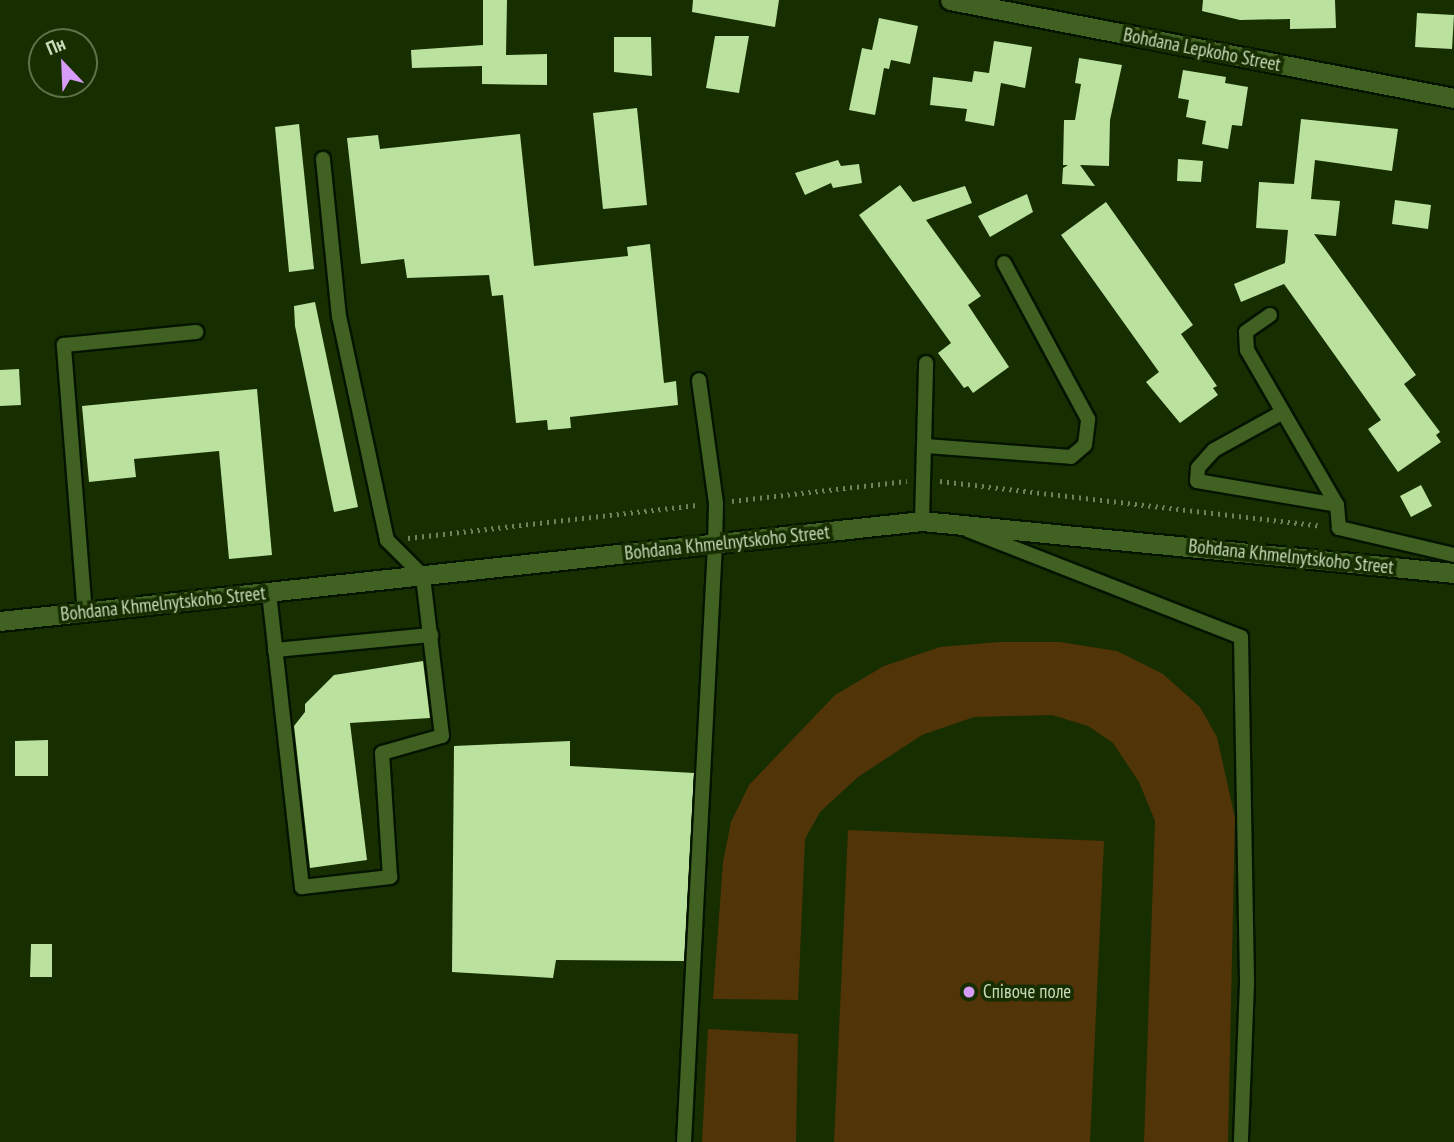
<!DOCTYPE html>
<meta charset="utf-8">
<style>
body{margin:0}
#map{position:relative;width:1454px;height:1142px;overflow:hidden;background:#162e00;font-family:"PT Sans Narrow",sans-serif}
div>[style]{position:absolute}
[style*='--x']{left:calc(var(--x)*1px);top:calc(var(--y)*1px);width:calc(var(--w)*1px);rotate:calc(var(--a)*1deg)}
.green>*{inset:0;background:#513408}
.building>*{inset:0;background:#bae19e}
.path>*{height:4.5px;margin-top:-2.25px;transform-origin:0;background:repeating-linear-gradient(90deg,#6e835c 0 2px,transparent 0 7px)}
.roads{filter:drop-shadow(2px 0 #051400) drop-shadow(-2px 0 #051400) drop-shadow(0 2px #051400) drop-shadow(0 -2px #051400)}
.service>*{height:14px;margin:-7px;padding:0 7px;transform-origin:7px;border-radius:7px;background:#406122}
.minor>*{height:19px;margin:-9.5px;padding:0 9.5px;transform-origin:9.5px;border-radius:9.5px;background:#406122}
.dots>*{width:19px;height:19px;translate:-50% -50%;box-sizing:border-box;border:4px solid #162e00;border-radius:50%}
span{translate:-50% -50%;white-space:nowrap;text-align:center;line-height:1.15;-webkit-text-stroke:7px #162e00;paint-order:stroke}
.street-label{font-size:19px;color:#c8dbba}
.poi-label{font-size:19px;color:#c8dbba}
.left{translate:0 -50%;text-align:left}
.north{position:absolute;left:28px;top:28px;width:70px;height:70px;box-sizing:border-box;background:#162e00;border:2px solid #5d734a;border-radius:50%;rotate:337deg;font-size:19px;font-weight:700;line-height:28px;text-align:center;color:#c8dbba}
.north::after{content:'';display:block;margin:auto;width:24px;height:32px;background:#d79bf9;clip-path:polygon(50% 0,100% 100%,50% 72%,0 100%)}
</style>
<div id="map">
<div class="green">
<div style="clip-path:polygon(999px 642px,1060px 642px,1117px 651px,1163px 674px,1200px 707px,1217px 737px,1235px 818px,1228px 1142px,1144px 1142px,1155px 821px,1139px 782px,1113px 743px,1088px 726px,1052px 715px,974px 717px,922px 735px,858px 777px,820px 812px,805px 839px,798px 1000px,713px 999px,723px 862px,731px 822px,749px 785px,835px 695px,884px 666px,940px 647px)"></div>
<div style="clip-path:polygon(848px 830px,1104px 841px,1090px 1142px,834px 1142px)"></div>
<div style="clip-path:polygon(708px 1029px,798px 1034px,796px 1142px,702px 1142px)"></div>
</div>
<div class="building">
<div style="clip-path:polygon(483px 0,507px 0,506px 55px,547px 54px,547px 85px,482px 84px,482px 66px,412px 68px,411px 50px,483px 45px)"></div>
<div style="clip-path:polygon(693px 0,779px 0,775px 27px,692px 12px)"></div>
<div style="clip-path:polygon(1203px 0,1335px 0,1336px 28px,1290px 29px,1290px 19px,1240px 20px,1202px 11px)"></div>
<div style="clip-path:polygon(1417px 13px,1454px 15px,1452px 49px,1415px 47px)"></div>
<div style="clip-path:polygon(879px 18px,918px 26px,910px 64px,891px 60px,889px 69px,884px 68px,875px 115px,849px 110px,862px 48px,872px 50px)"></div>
<div style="clip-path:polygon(715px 36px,749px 36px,739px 93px,706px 88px)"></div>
<div style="clip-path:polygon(614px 37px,651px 37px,652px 76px,614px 72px)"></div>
<div style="clip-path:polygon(994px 41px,1032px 47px,1025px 88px,1001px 83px,994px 126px,965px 121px,967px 109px,930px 105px,933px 77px,972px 82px,974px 71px,989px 73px)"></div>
<div style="clip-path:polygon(1079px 58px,1122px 65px,1110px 120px,1109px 166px,1080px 165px,1095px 186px,1062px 184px,1063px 168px,1068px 165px,1063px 165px,1064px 120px,1075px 120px,1081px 84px,1075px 83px)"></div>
<div style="clip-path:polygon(1183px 70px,1226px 77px,1225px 83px,1248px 87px,1242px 126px,1232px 125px,1228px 149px,1202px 144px,1206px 121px,1186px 117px,1189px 100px,1178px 98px)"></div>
<div style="clip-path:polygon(637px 108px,647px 205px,603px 209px,593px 113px)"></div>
<div style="clip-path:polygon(1301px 119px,1398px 129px,1392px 171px,1315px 160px,1311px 199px,1340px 201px,1336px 236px,1314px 234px,1416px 375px,1404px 384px,1440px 432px,1436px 435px,1441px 442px,1398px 472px,1368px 429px,1381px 420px,1284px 284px,1241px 302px,1234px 284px,1285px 263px,1288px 230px,1256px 228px,1259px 182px,1294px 184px)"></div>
<div style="clip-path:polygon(299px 124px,314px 269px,289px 272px,275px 127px)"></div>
<div style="clip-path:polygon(520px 134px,534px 266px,628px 256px,627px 247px,650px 244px,664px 383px,676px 381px,678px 405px,570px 417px,571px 428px,548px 430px,547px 420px,516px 423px,503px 295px,492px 296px,489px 275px,407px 278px,404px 259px,361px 264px,347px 138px,378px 135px,380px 149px)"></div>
<div style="clip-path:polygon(1178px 159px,1203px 161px,1201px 182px,1177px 181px)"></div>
<div style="clip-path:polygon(838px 160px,841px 166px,859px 164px,862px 183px,833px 188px,831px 183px,805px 195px,795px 173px)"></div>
<div style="clip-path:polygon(900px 185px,913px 202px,965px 186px,972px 203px,926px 220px,981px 296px,968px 305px,1009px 367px,973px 393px,968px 386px,964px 388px,938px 353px,951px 343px,859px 215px)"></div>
<div style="clip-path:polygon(1027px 194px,1033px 212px,990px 237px,978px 216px)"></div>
<div style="clip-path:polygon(1395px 200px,1431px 205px,1428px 229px,1392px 224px)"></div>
<div style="clip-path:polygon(1106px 202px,1193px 325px,1181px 334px,1217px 386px,1213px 388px,1218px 395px,1180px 423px,1146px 382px,1159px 372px,1061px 235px)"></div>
<div style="clip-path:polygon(315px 302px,358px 507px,334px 512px,295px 326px,294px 306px)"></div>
<div style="clip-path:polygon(19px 369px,21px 405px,0 406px,0 370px)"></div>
<div style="clip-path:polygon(257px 389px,272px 555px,229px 559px,219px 451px,134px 459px,136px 477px,89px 482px,82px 406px)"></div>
<div style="clip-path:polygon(1421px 485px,1432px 506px,1411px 517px,1400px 496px)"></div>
<div style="clip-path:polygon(423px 661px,430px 718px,350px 723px,367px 860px,310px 868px,294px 726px,305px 712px,305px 704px,334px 675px)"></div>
<div style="clip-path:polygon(48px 740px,48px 776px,15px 776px,15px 741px)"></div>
<div style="clip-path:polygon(570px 741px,570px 766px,694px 773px,684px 961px,556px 960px,553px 978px,452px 972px,454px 746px)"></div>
<div style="clip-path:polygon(31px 944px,52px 944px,52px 977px,30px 977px)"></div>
</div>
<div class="path">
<div style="--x:940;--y:481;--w:384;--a:6.7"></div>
<div style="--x:732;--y:501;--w:176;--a:-6.5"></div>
<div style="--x:408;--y:538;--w:293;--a:-6.5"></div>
</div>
<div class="roads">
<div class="service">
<div style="--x:1270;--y:315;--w:29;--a:145"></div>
<div style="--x:1246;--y:332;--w:18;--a:87"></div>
<div style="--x:1247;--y:350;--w:179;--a:59.9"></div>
<div style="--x:1337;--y:505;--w:23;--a:85"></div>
<div style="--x:1339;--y:528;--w:118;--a:13.2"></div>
<div style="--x:1283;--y:412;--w:79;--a:151.2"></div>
<div style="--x:1214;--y:450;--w:24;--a:132"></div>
<div style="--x:1198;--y:468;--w:13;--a:94"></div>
<div style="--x:1197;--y:481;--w:142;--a:9.7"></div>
<div style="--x:926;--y:446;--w:145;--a:4.3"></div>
<div style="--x:1071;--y:457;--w:18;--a:-41"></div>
<div style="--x:1085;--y:445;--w:26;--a:-83"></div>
<div style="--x:1088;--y:419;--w:177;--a:-118.3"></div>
<div style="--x:922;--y:521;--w:158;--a:-88.5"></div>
<div style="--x:968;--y:530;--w:293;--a:21.4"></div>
<div style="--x:1241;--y:637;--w:346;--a:89"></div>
<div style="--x:1247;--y:983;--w:159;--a:92.2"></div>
<div style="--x:269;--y:593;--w:296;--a:83.6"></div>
<div style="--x:302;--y:887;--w:89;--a:-6.5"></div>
<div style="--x:390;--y:877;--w:124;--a:-93.7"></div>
<div style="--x:382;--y:753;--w:62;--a:-15.8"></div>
<div style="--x:442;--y:736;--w:161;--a:-96.8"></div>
<div style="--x:423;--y:576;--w:51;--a:-135"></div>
<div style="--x:387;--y:540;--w:228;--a:-102.1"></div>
<div style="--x:339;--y:317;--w:159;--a:-95.8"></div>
<div style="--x:85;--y:614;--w:270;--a:-94.5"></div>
<div style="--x:64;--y:345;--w:133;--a:-5.6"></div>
<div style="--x:275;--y:650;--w:157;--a:-5.5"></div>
<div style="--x:684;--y:1142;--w:598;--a:-87.03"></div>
<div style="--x:715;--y:545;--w:42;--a:-88.6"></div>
<div style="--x:716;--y:503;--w:124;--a:-97.9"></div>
</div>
<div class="minor">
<div style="--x:950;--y:0;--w:513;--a:11"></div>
<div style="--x:0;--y:621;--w:927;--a:-6.19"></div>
<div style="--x:922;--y:521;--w:535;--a:5.58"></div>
</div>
</div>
<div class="dots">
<div style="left:969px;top:992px;background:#d79bf9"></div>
</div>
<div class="street-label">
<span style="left:1202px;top:50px;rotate:11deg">Bohdana Lepkoho Street</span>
<span style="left:727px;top:543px;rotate:-6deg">Bohdana Khmelnytskoho Street</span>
<span style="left:1291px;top:557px;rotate:6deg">Bohdana Khmelnytskoho Street</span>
<span style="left:163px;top:604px;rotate:-6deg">Bohdana Khmelnytskoho Street</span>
</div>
<div class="poi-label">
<span class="left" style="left:983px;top:992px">Співоче поле</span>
</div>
<div class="north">Пн</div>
</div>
